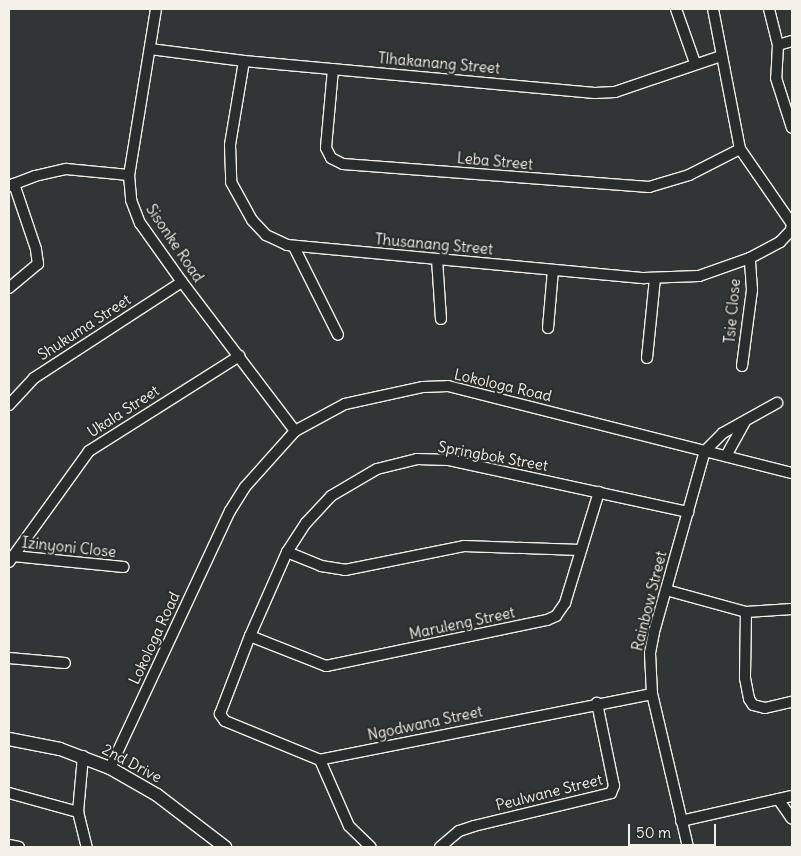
<!DOCTYPE html>
<style>
body{margin:0}
#map{position:relative;width:801px;height:856px;overflow:hidden;background:#323535;font-family:Delius,sans-serif}
div>[style]{position:absolute}
[style*='--x']{left:calc(var(--x)*1px);top:calc(var(--y)*1px);width:calc(var(--w)*1px);rotate:calc(var(--a)*1deg)}
.roads{filter:drop-shadow(1px 0 #f4f1e8) drop-shadow(-1px 0 #f4f1e8) drop-shadow(0 1px #f4f1e8) drop-shadow(0 -1px #f4f1e8)}
.minor>*{height:10px;margin:-5px;padding:0 5px;transform-origin:5px;border-radius:5px;background:#2a2d2e}
.tertiary>*{height:12px;margin:-6px;padding:0 6px;transform-origin:6px;border-radius:6px;background:#2a2d2e}
span{translate:-50% -50%;white-space:nowrap;text-align:center;line-height:1.15;-webkit-text-stroke:4.5px #2a2d2e;paint-order:stroke}
.street-label{font-size:15px;color:#f4f1e8}
.frame{position:absolute;inset:0;border:10px solid #f4f1e8;pointer-events:none}
.scale{position:absolute;left:628px;top:824px;width:88px;height:22px;box-sizing:border-box;border:2px solid #f4f1e8;border-top:0;padding-left:6px;font-size:15px;line-height:18px;white-space:nowrap;color:#f4f1e8;-webkit-text-stroke:4px #2a2d2e;paint-order:stroke}
</style>
<div id="map">
<div class="roads">
<div class="minor">
<div style="--x:156;--y:9;--w:168;--a:99.2"></div>
<div style="--x:129;--y:175;--w:25;--a:85"></div>
<div style="--x:131;--y:200;--w:25;--a:69"></div>
<div style="--x:140;--y:223;--w:72;--a:54.6"></div>
<div style="--x:182;--y:282;--w:187;--a:52.8"></div>
<div style="--x:676;--y:9;--w:57;--a:70.6"></div>
<div style="--x:769;--y:9;--w:37;--a:76"></div>
<div style="--x:778;--y:45;--w:33;--a:93"></div>
<div style="--x:776;--y:78;--w:52;--a:72.3"></div>
<div style="--x:778;--y:45;--w:15;--a:-16"></div>
<div style="--x:150;--y:49;--w:95;--a:7.3"></div>
<div style="--x:244;--y:61;--w:352;--a:5.2"></div>
<div style="--x:595;--y:93;--w:20;--a:-3"></div>
<div style="--x:615;--y:92;--w:112;--a:-18.8"></div>
<div style="--x:244;--y:61;--w:85;--a:99.5"></div>
<div style="--x:230;--y:145;--w:37;--a:88"></div>
<div style="--x:231;--y:182;--w:43;--a:61.1"></div>
<div style="--x:252;--y:220;--w:21;--a:47"></div>
<div style="--x:266;--y:235;--w:23;--a:25"></div>
<div style="--x:287;--y:245;--w:359;--a:5.3"></div>
<div style="--x:644;--y:278;--w:55;--a:-2.1"></div>
<div style="--x:699;--y:276;--w:54;--a:-19.4"></div>
<div style="--x:750;--y:258;--w:34;--a:-28"></div>
<div style="--x:780;--y:242;--w:16;--a:-47"></div>
<div style="--x:791;--y:230;--w:6;--a:-81"></div>
<div style="--x:792;--y:224;--w:91;--a:-124.7"></div>
<div style="--x:740;--y:149;--w:143;--a:-100.9"></div>
<div style="--x:333;--y:69;--w:79;--a:95.1"></div>
<div style="--x:326;--y:148;--w:11;--a:63"></div>
<div style="--x:331;--y:158;--w:13;--a:27"></div>
<div style="--x:343;--y:164;--w:307;--a:4.3"></div>
<div style="--x:649;--y:187;--w:42;--a:-16.7"></div>
<div style="--x:689;--y:175;--w:57;--a:-27"></div>
<div style="--x:9;--y:186;--w:28;--a:-21"></div>
<div style="--x:35;--y:176;--w:32;--a:-13"></div>
<div style="--x:66;--y:169;--w:63;--a:5.4"></div>
<div style="--x:294;--y:247;--w:98;--a:63.4"></div>
<div style="--x:437;--y:259;--w:60;--a:86.2"></div>
<div style="--x:9;--y:288;--w:38;--a:-40"></div>
<div style="--x:38;--y:264;--w:15;--a:-98"></div>
<div style="--x:36;--y:249;--w:69;--a:-108.7"></div>
<div style="--x:548;--y:328;--w:58;--a:-85.1"></div>
<div style="--x:647;--y:358;--w:80;--a:-84.3"></div>
<div style="--x:742;--y:366;--w:77;--a:-82.5"></div>
<div style="--x:752;--y:290;--w:32;--a:-94"></div>
<div style="--x:9;--y:405;--w:37;--a:-47"></div>
<div style="--x:34;--y:378;--w:176;--a:-33"></div>
<div style="--x:726;--y:456;--w:38;--a:-61"></div>
<div style="--x:287;--y:552;--w:37;--a:22"></div>
<div style="--x:321;--y:566;--w:24;--a:9"></div>
<div style="--x:345;--y:570;--w:121;--a:-11.4"></div>
<div style="--x:464;--y:546;--w:116;--a:2"></div>
<div style="--x:13;--y:556;--w:111;--a:5.7"></div>
<div style="--x:9;--y:562;--w:137;--a:-54.2"></div>
<div style="--x:89;--y:451;--w:178;--a:-32.3"></div>
<div style="--x:666;--y:590;--w:83;--a:15.4"></div>
<div style="--x:746;--y:612;--w:46;--a:-3.7"></div>
<div style="--x:746;--y:612;--w:66;--a:90.9"></div>
<div style="--x:745;--y:678;--w:21;--a:79"></div>
<div style="--x:749;--y:699;--w:7;--a:56"></div>
<div style="--x:753;--y:705;--w:12;--a:14"></div>
<div style="--x:765;--y:708;--w:28;--a:-13"></div>
<div style="--x:250;--y:636;--w:82;--a:21.5"></div>
<div style="--x:326;--y:666;--w:226;--a:-11.8"></div>
<div style="--x:547;--y:620;--w:10;--a:-24"></div>
<div style="--x:556;--y:616;--w:16;--a:-55"></div>
<div style="--x:565;--y:603;--w:116;--a:-73"></div>
<div style="--x:9;--y:658;--w:56;--a:5.1"></div>
<div style="--x:652;--y:694;--w:338;--a:168.8"></div>
<div style="--x:320;--y:760;--w:103;--a:-157.7"></div>
<div style="--x:225;--y:721;--w:9;--a:-126"></div>
<div style="--x:220;--y:714;--w:84;--a:-69"></div>
<div style="--x:250;--y:636;--w:92;--a:-66.2"></div>
<div style="--x:287;--y:552;--w:35;--a:-57"></div>
<div style="--x:306;--y:523;--w:37;--a:-47"></div>
<div style="--x:331;--y:496;--w:53;--a:-30.4"></div>
<div style="--x:377;--y:469;--w:41;--a:-14"></div>
<div style="--x:417;--y:459;--w:32;--a:2"></div>
<div style="--x:449;--y:460;--w:245;--a:12.3"></div>
<div style="--x:83;--y:756;--w:56;--a:95.1"></div>
<div style="--x:78;--y:812;--w:36;--a:76"></div>
<div style="--x:320;--y:760;--w:72;--a:66.3"></div>
<div style="--x:349;--y:826;--w:30;--a:44"></div>
<div style="--x:110;--y:768;--w:284;--a:-65"></div>
<div style="--x:230;--y:511;--w:28;--a:-58"></div>
<div style="--x:245;--y:487;--w:75;--a:-48.2"></div>
<div style="--x:295;--y:431;--w:57;--a:-28.4"></div>
<div style="--x:345;--y:404;--w:80;--a:-12.3"></div>
<div style="--x:423;--y:387;--w:25;--a:-2"></div>
<div style="--x:448;--y:386;--w:355;--a:14.2"></div>
<div style="--x:9;--y:793;--w:72;--a:15.4"></div>
<div style="--x:778;--y:799;--w:24;--a:55"></div>
<div style="--x:681;--y:821;--w:114;--a:-12.7"></div>
<div style="--x:9;--y:845;--w:10;--a:11"></div>
<div style="--x:440;--y:847;--w:25;--a:-40"></div>
<div style="--x:459;--y:831;--w:16;--a:-18"></div>
<div style="--x:474;--y:826;--w:141;--a:-13.5"></div>
<div style="--x:611;--y:793;--w:8;--a:-67"></div>
<div style="--x:614;--y:786;--w:85;--a:-101.6"></div>
<div style="--x:688;--y:847;--w:157;--a:-103.2"></div>
<div style="--x:652;--y:694;--w:41;--a:-92.8"></div>
<div style="--x:650;--y:653;--w:21;--a:-79"></div>
<div style="--x:654;--y:632;--w:188;--a:-74.3"></div>
<div style="--x:705;--y:451;--w:25;--a:-45"></div>
<div style="--x:723;--y:433;--w:62;--a:-29.1"></div>
</div>
<div class="tertiary">
<div style="--x:9;--y:739;--w:52;--a:11.1"></div>
<div style="--x:60;--y:749;--w:53;--a:20.8"></div>
<div style="--x:110;--y:768;--w:54;--a:29.9"></div>
<div style="--x:157;--y:795;--w:86;--a:37.4"></div>
</div>
</div>
<div class="street-label">
<span style="left:439px;top:63px;rotate:5deg">Tlhakanang Street</span>
<span style="left:495px;top:161px;rotate:5deg">Leba Street</span>
<span style="left:175px;top:243px;rotate:56deg">Sisonke Road</span>
<span style="left:434px;top:244px;rotate:5deg">Thusanang Street</span>
<span style="left:732px;top:311px;rotate:-85deg">Tsie Close</span>
<span style="left:84px;top:327px;rotate:-33deg">Shukuma Street</span>
<span style="left:503px;top:385px;rotate:13deg">Lokologa Road</span>
<span style="left:123px;top:411px;rotate:-33deg">Ukala Street</span>
<span style="left:493px;top:456px;rotate:10deg">Springbok Street</span>
<span style="left:69px;top:547px;rotate:6deg">Izinyoni Close</span>
<span style="left:649px;top:601px;rotate:-76deg">Rainbow Street</span>
<span style="left:462px;top:623px;rotate:-12deg">Maruleng Street</span>
<span style="left:154px;top:638px;rotate:-65deg">Lokologa Road</span>
<span style="left:425px;top:723px;rotate:-12deg">Ngodwana Street</span>
<span style="left:132px;top:763px;rotate:28deg">2nd Drive</span>
<span style="left:549px;top:792px;rotate:-14deg">Peulwane Street</span>
</div>
<div class="frame"></div>
<div class="scale">50 m</div>
</div>
